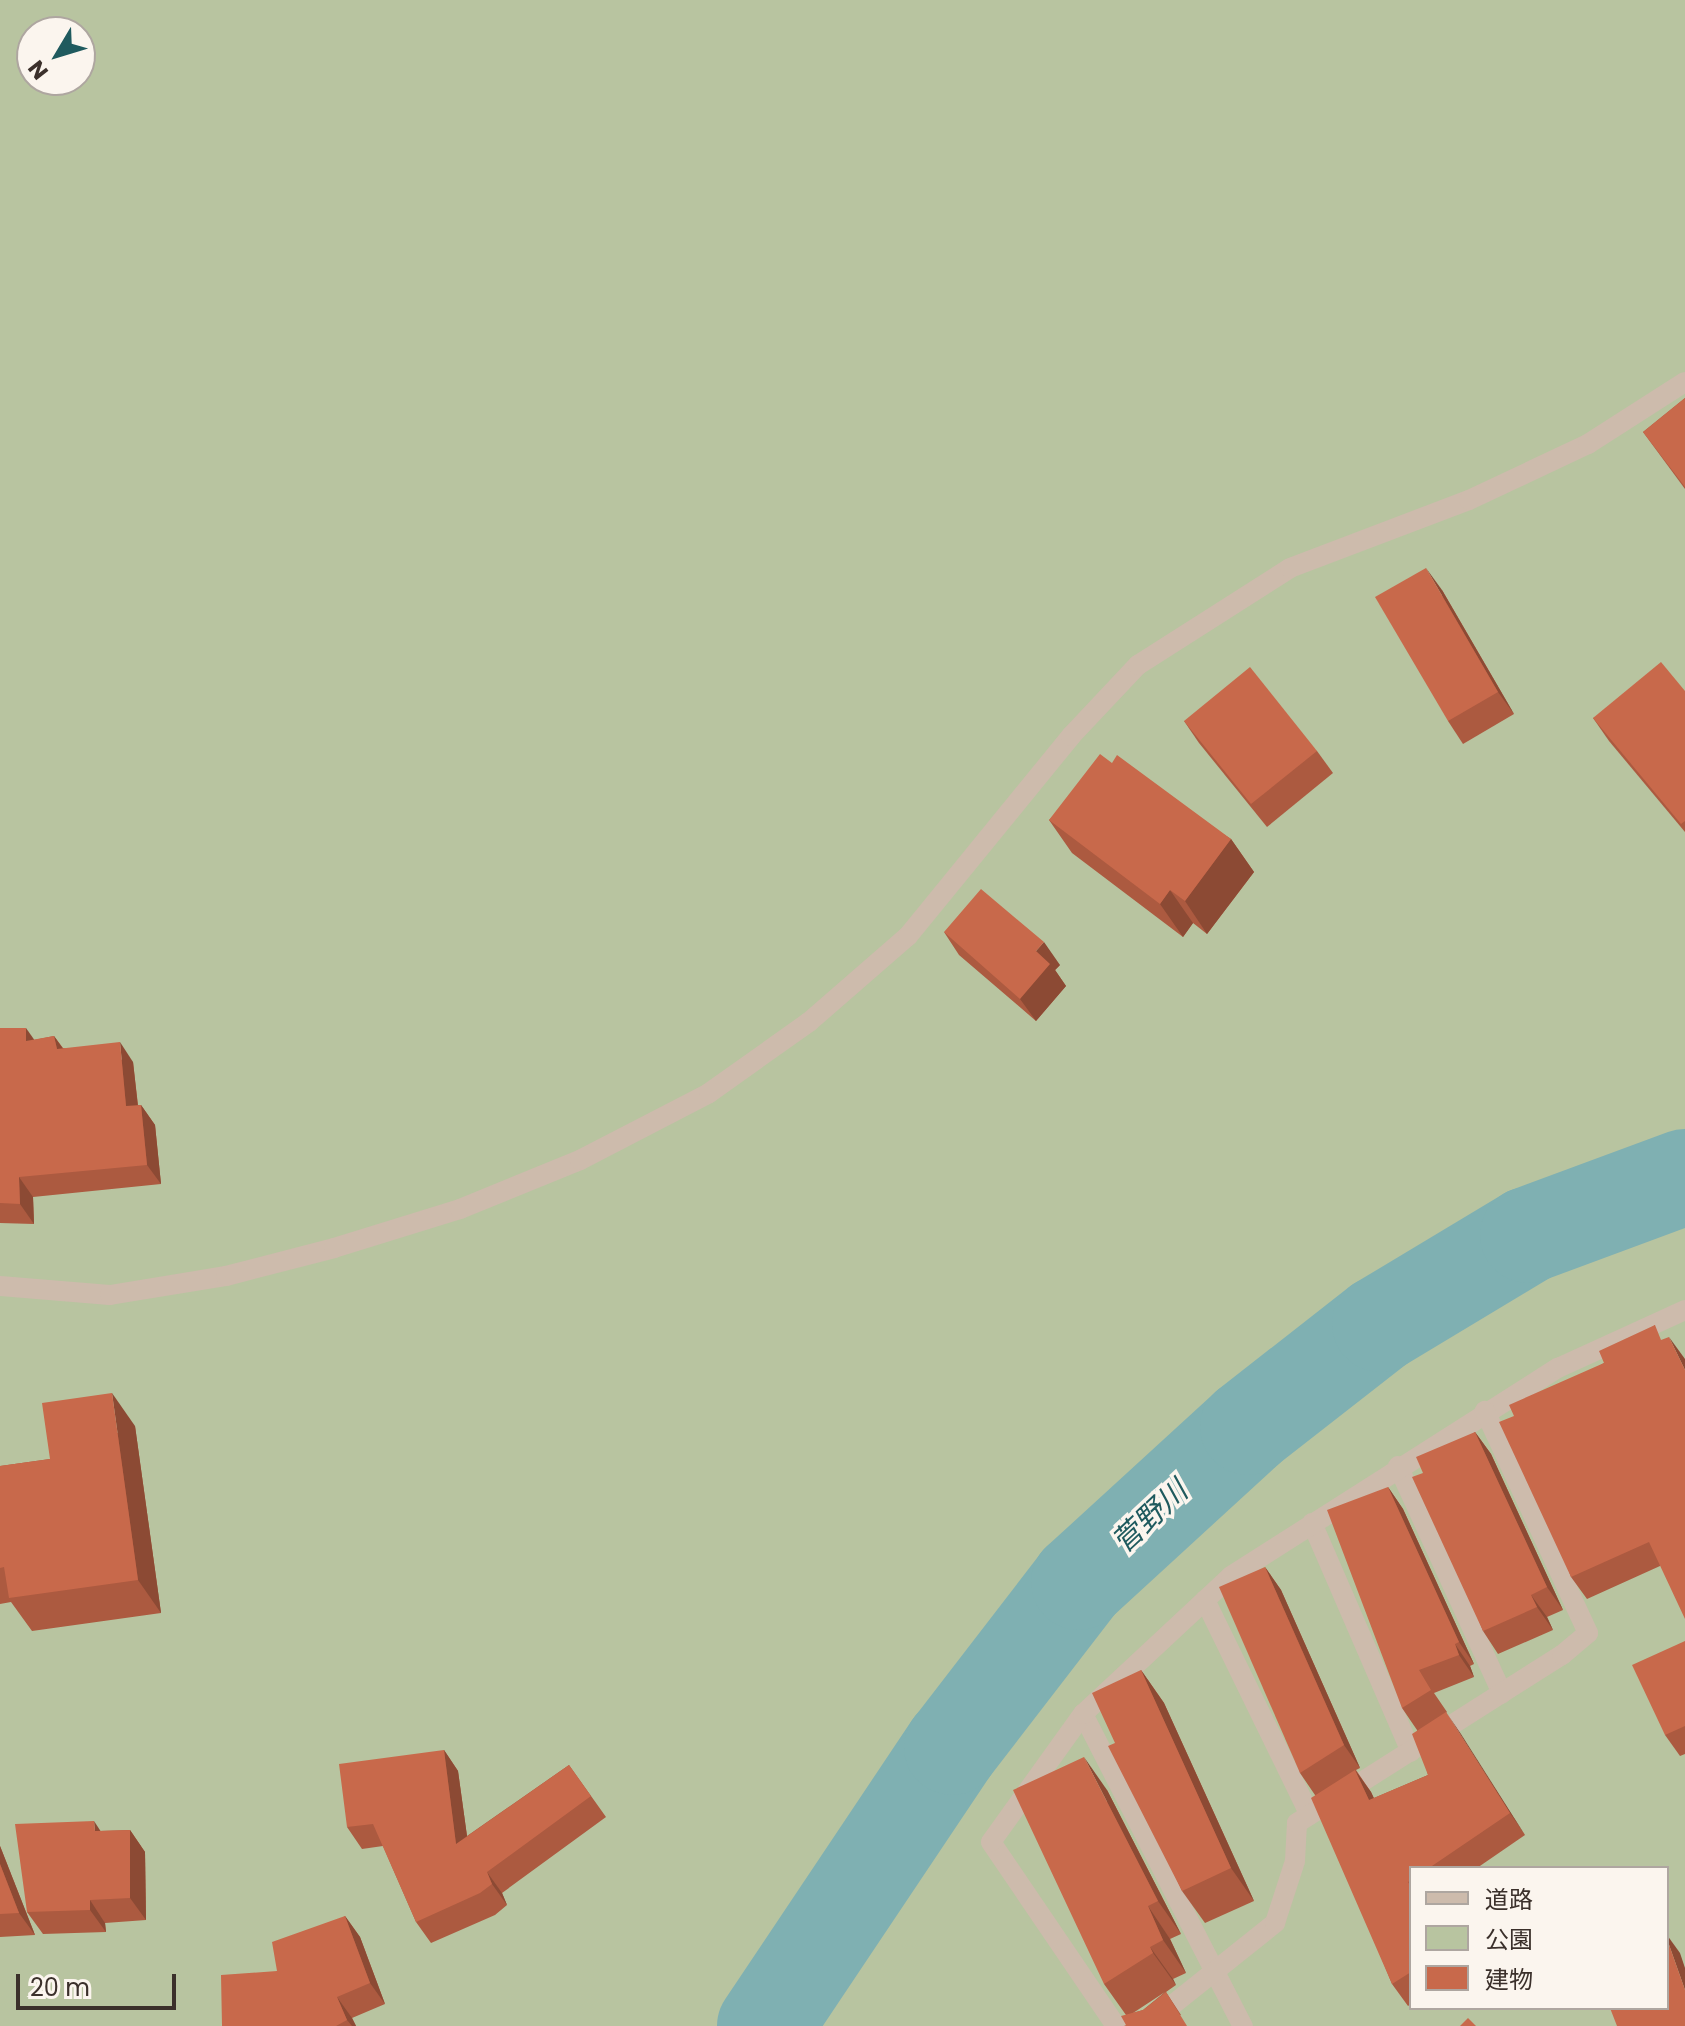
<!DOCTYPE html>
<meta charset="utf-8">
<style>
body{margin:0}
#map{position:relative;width:1685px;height:2026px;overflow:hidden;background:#f4ebe1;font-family:Poppins,"Noto Sans JP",sans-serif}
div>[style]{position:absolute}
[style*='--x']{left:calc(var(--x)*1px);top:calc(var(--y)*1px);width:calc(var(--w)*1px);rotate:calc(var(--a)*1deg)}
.green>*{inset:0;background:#b8c4a0}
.river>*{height:96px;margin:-48px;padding:0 48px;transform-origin:48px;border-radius:48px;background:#7fb0b2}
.street>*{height:20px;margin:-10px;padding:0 10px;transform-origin:10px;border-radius:10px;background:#cdbbac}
.wall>*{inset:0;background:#ac5a40}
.shaded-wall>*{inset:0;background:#8c4a34}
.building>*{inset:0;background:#c8694b}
span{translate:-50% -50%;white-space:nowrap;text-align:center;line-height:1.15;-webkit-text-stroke:7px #fbf5ee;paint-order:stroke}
.water-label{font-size:30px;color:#1f5a5e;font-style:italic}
.legend{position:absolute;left:1409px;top:1866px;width:260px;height:144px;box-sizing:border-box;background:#fbf5ee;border:2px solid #aea6a0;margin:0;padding:10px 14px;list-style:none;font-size:24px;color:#3b302b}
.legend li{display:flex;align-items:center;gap:16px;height:40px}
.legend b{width:40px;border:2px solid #aea6a0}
.north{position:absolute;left:16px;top:16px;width:80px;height:80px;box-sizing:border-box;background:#fbf5ee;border:2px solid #aea6a0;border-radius:50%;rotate:232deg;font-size:22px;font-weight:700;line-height:32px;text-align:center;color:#3b302b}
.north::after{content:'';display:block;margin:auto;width:28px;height:36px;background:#1f5a5e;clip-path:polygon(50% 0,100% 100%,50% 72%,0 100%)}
.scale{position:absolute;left:16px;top:1974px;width:160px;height:36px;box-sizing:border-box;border:4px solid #3b302b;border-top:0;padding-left:10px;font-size:24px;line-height:28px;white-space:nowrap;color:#3b302b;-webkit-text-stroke:6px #fbf5ee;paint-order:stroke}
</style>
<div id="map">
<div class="green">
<div style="clip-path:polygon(evenodd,0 0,1685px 0,1685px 2026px,0 2026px,0 0,32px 32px,80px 32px,80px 80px,32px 80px,32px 32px,0 0,1411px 1868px,1667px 1868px,1667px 2008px,1411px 2008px,1411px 1868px)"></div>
</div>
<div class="river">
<div style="--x:765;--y:2026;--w:336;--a:-56.2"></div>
<div style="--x:952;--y:1747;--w:208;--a:-52.4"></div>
<div style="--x:1079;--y:1582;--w:229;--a:-42.5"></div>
<div style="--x:1248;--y:1427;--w:167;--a:-38"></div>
<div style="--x:1380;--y:1324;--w:173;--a:-31"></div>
<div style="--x:1528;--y:1235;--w:167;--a:-20.3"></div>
</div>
<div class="street">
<div style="--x:0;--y:1286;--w:110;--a:4.7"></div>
<div style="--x:110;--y:1295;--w:118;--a:-9.3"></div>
<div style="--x:226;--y:1276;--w:112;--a:-14.5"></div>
<div style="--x:334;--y:1248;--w:132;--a:-17.2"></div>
<div style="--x:460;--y:1209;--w:130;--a:-22.2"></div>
<div style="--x:580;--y:1160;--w:145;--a:-27.4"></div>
<div style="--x:709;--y:1093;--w:123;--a:-35.4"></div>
<div style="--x:809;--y:1022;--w:131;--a:-41"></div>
<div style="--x:908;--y:936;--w:258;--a:-50.8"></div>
<div style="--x:1071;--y:736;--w:98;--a:-46.7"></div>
<div style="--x:1138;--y:665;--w:180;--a:-32.5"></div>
<div style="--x:1290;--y:568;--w:191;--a:-20.8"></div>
<div style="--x:1469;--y:500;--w:132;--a:-25.2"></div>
<div style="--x:1588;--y:444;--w:115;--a:-32.6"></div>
<div style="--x:1398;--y:1466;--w:250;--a:65.4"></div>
<div style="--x:1312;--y:1523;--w:249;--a:66.6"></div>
<div style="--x:1205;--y:1600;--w:239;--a:64"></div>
<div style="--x:1083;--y:1714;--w:351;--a:62.9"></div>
<div style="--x:1116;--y:2026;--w:222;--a:-124.2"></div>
<div style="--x:991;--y:1842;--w:158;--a:-54.3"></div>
<div style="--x:1083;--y:1714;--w:202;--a:-43"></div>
<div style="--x:1231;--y:1576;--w:388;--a:-32.5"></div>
<div style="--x:1558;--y:1368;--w:140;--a:-24.5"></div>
<div style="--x:1136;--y:2026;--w:16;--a:-15"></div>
<div style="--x:1151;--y:2022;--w:159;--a:-38.6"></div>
<div style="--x:1275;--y:1923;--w:65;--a:-72.1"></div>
<div style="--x:1295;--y:1861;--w:38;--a:-87"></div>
<div style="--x:1297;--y:1823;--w:314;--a:-32.4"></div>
<div style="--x:1562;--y:1655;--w:34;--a:-40"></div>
<div style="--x:1588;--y:1633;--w:245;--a:-114.9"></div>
</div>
<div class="wall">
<div style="clip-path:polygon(1685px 398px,1685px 489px,1643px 432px)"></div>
<div style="clip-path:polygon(1442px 590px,1514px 714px,1463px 744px,1448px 721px)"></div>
<div style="clip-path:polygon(1685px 691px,1685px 832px,1609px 741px,1593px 718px)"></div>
<div style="clip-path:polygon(1184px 721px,1317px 751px,1333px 773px,1267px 827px,1199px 743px)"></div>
<div style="clip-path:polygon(1112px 763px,1231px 839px,1254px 872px,1207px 934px,1193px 923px,1183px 937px,1072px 853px,1049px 820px)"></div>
<div style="clip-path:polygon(944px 932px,1060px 965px,1055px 970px,1066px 986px,1036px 1021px,959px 955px)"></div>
<div style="clip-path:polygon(0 1028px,34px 1040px,54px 1036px,63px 1048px,133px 1062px,138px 1105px,141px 1105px,155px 1125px,161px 1184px,33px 1197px,34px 1224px,0 1223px)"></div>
<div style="clip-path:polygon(1655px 1325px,1660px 1566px,1587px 1599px,1571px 1577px,1514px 1416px,1604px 1363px)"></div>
<div style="clip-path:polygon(135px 1426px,161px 1613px,32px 1631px,11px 1602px,0 1604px,0 1466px,50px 1459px)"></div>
<div style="clip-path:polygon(1475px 1432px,1491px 1454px,1563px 1610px,1547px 1617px,1553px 1630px,1498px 1654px,1483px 1631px,1423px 1473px)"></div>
<div style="clip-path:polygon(1388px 1487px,1403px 1509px,1474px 1664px,1470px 1666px,1474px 1677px,1434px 1693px,1447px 1712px,1446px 1713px,1525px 1835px,1477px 1868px,1411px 1868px,1411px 2004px,1408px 2006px,1392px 1984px,1315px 1795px,1300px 1773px,1265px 1567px,1281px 1590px,1360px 1768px,1356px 1770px,1371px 1792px,1374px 1798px,1428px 1775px,1417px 1730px,1402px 1708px)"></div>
<div style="clip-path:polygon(1685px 1641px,1685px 1754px,1680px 1756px,1665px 1735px)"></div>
<div style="clip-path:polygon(1141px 1670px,1164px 1703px,1254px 1901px,1205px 1923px,1182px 1891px,1115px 1743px)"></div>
<div style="clip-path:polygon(444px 1750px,458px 1771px,467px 1836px,569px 1765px,606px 1817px,502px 1893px,507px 1905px,495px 1915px,431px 1943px,416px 1922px,383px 1846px,362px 1849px,347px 1827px)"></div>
<div style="clip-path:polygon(evenodd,1107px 1790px,1181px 1934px,1170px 1939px,1186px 1973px,1173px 1979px,1176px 1985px,1166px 1992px,1181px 2015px,1126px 2025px,1126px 2015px,1104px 1984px,1107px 1790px,1165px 1992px,1143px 2010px,1133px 2013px,1165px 1992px)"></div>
<div style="clip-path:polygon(130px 1830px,145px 1852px,146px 1920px,105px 1923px,106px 1932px,43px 1934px,27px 1912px,101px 1831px)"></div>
<div style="clip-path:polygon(0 1846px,35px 1935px,0 1937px)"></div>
<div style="clip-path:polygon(345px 1916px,360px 1937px,385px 2004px,352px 2018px,356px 2026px,222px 2026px,277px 1971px)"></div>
</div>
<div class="shaded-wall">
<div style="clip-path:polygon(1426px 568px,1442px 590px,1514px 714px,1498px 692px)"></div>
<div style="clip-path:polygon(1231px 839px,1254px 872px,1207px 934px,1185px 901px)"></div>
<div style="clip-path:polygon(1170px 890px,1193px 923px,1183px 937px,1160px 904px)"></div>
<div style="clip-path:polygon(1044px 942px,1060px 965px,1055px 970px,1066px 986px,1036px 1021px,1020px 999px,1036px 951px)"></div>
<div style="clip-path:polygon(26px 1028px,40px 1048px,26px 1041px)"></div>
<div style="clip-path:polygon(54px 1036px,68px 1056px,57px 1049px)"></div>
<div style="clip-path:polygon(120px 1042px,133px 1062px,140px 1126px,126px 1106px)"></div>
<div style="clip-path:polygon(141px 1105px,155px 1125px,161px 1184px,147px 1165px)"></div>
<div style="clip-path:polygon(19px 1177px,33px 1197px,34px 1224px,20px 1204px)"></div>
<div style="clip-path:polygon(1669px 1337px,1685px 1359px,1685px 1370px)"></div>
<div style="clip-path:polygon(112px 1393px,135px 1426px,161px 1613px,138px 1580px)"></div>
<div style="clip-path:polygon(1475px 1432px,1491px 1454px,1563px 1610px,1547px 1587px)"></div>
<div style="clip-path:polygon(1388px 1487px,1403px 1509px,1474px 1664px,1459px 1642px)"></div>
<div style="clip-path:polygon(1265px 1567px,1281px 1590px,1360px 1768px,1344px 1745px)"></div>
<div style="clip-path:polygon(1531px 1595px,1547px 1617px,1553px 1630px,1537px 1607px)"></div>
<div style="clip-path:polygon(1455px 1644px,1470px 1666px,1474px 1677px,1459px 1655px)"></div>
<div style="clip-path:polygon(1141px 1670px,1164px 1703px,1254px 1901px,1231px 1868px)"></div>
<div style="clip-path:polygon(1446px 1712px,1461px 1734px,1525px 1835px,1510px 1813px)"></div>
<div style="clip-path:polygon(444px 1750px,458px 1771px,471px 1865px,456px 1844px)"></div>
<div style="clip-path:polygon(1084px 1757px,1107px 1790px,1181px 1934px,1158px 1901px)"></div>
<div style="clip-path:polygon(1355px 1770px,1371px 1792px,1384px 1822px,1369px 1800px)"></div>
<div style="clip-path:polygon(94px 1821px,109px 1844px,95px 1831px)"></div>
<div style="clip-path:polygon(130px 1830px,145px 1852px,146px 1920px,130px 1898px)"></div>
<div style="clip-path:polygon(0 1846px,35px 1935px,19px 1913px,0 1864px)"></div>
<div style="clip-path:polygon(487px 1872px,502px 1893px,507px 1905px,492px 1884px)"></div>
<div style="clip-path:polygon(90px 1900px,105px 1923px,106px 1932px,90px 1910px)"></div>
<div style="clip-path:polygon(1148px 1906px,1170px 1939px,1186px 1973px,1163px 1940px)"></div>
<div style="clip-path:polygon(345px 1916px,360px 1937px,385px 2004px,370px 1983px)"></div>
<div style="clip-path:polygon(1667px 1935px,1680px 1953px,1685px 1968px,1685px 1990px,1667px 1939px)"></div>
<div style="clip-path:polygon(1150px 1947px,1173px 1979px,1176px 1985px,1153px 1953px)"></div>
<div style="clip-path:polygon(337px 1997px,352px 2018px,356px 2026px,352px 2026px,347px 2020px)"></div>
</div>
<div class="building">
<div style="clip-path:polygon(1685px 398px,1685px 487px,1643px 432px)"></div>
<div style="clip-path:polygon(1426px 568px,1498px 692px,1448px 721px,1375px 597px)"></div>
<div style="clip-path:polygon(1661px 662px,1685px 691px,1685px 821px,1681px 824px,1593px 718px)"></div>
<div style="clip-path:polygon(1250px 667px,1317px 751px,1251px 804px,1184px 721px)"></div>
<div style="clip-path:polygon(1100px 754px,1112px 763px,1117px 755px,1231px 839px,1185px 901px,1170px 890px,1160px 904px,1049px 820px)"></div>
<div style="clip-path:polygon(981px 889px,1044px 942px,1036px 951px,1050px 964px,1020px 999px,944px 932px)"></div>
<div style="clip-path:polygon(0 1028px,26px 1028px,26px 1041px,54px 1036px,57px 1049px,120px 1042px,126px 1106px,141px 1105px,147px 1165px,19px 1177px,20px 1204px,0 1203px)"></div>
<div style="clip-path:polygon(1655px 1325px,1661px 1340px,1669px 1337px,1685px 1370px,1685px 1619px,1649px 1542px,1571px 1577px,1499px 1422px,1514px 1416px,1509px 1405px,1604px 1363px,1599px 1351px)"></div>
<div style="clip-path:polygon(112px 1393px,138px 1580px,9px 1598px,4px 1567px,0 1568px,0 1466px,50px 1459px,42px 1403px)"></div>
<div style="clip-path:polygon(1475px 1432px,1547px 1587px,1531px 1595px,1537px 1607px,1483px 1631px,1412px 1477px,1423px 1473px,1416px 1457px)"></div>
<div style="clip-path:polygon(1388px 1487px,1459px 1642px,1455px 1644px,1459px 1655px,1419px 1670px,1431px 1690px,1402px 1708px,1327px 1510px)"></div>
<div style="clip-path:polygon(1265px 1567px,1344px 1745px,1300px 1773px,1219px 1587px)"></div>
<div style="clip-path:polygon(1685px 1641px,1685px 1726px,1665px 1735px,1632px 1665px)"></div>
<div style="clip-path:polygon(1141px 1670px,1231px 1868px,1182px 1891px,1108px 1746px,1115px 1743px,1092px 1693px)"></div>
<div style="clip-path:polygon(1446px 1712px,1510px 1813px,1429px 1868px,1411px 1868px,1411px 1880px,1408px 1882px,1411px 1887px,1411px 1972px,1392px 1984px,1311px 1798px,1355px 1770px,1369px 1800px,1428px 1775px,1412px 1734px)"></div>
<div style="clip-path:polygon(444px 1750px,456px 1844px,569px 1765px,591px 1796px,487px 1872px,492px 1884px,480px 1893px,416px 1922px,373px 1824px,347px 1827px,339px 1764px)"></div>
<div style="clip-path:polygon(1084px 1757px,1158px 1901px,1148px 1906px,1163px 1940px,1150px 1947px,1153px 1953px,1104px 1984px,1013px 1790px)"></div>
<div style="clip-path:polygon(94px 1821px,95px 1831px,130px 1830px,130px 1898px,90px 1900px,90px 1910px,27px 1912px,15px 1824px)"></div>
<div style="clip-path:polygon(0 1864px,19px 1913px,0 1914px)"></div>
<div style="clip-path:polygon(345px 1916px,370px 1983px,337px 1997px,347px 2020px,336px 2026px,222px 2026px,221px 1975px,277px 1971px,272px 1942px)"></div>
<div style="clip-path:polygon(1667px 1939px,1685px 1990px,1685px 2026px,1617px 2026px,1610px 2008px,1667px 2008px)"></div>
<div style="clip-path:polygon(1166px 1992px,1187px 2026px,1124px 2026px,1126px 2025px,1121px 2016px,1143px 2010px)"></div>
<div style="clip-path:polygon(1468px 2018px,1476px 2026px,1460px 2026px)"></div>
</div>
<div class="water-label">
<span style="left:1150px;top:1517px;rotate:-43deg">菅野川</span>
</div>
<ul class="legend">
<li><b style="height:10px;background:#cdbbac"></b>道路</li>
<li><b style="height:22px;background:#b8c4a0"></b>公園</li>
<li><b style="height:22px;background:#c8694b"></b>建物</li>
</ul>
<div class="north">N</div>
<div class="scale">20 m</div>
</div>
